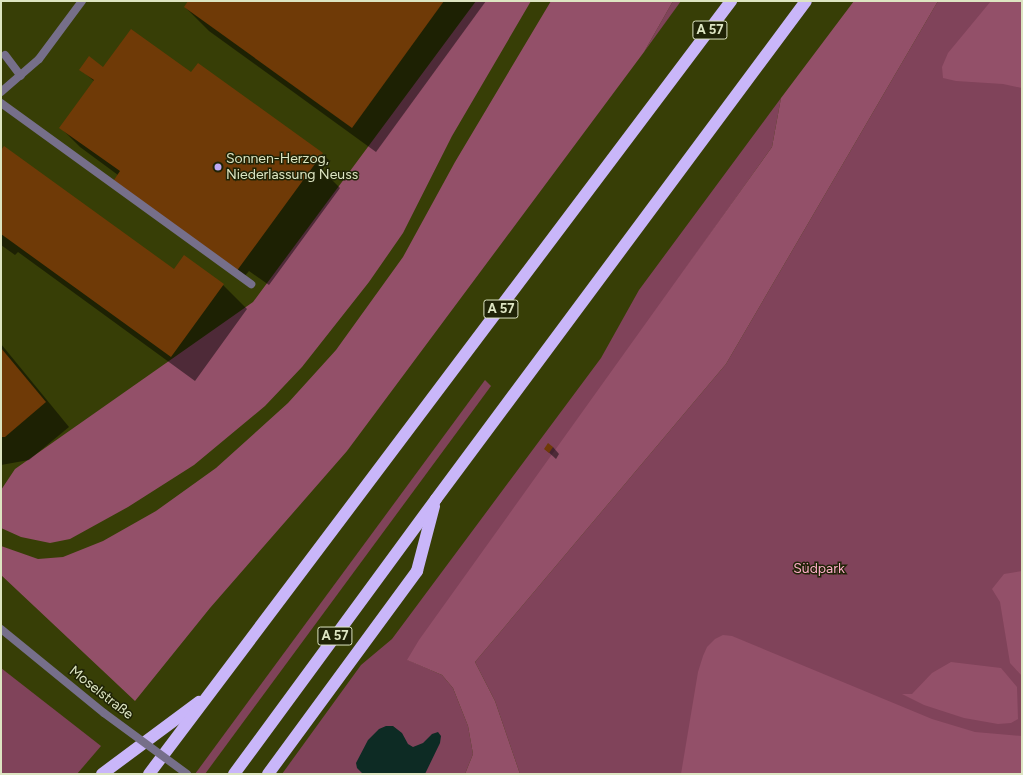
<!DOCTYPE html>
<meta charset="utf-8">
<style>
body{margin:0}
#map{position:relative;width:1023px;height:775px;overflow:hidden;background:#373e06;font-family:Figtree,sans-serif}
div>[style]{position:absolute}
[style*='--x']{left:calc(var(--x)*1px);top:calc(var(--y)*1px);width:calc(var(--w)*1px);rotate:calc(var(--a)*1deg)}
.green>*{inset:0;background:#80435a}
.forest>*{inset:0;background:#935069}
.water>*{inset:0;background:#0d2b24}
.shadow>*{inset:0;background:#0007}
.building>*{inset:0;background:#6f3a07}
.service>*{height:8px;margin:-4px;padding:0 4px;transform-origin:4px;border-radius:4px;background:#766f8a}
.minor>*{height:8px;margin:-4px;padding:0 4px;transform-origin:4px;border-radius:4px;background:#766f8a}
.motorway>*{height:12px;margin:-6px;padding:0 6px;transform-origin:6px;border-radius:6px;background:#c9b6f9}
.minor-bridge>*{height:8px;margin:-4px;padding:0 4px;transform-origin:4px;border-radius:4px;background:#766f8a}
.dots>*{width:11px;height:11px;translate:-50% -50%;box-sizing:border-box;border:2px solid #1f2306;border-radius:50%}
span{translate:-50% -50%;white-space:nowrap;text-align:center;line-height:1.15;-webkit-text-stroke:3px #1f2306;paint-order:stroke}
.shield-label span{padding:1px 3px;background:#1f2306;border:1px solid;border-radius:3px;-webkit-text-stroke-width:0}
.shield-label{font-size:13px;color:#dde5c2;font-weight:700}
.poi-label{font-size:14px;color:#dde5c2}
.left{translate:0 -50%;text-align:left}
.park-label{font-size:14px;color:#fdadc8}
.street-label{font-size:14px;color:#dde5c2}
.frame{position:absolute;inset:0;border:2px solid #dde5c2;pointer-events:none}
</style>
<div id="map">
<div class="green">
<div style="clip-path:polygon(673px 1px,681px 1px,644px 52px)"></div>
<div style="clip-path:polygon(938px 1px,1022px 1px,1022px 774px,520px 774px,495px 701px,475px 662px,726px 364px)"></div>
<div style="clip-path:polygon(781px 98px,772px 147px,408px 660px,442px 675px,453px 688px,468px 726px,473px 754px,465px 774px,282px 774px,361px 665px,392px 639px,601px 358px,639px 290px)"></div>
<div style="clip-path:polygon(485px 380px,491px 386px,205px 774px,195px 774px)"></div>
<div style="clip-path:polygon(1px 668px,101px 746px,77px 774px,1px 774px)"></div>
</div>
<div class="forest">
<div style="clip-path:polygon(476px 1px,531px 1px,452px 136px,403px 233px,369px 282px,302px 367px,265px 406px,194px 465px,128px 507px,70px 539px,50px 543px,21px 537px,1px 528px,1px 490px,15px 469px,253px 302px)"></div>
<div style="clip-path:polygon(551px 1px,673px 1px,644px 52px,347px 451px,210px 608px,135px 701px,1px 575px,1px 546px,38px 559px,63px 557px,103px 541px,156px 511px,216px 468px,288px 403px,336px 350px,403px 257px,455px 162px)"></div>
<div style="clip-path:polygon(854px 1px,938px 1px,726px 364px,475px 662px,495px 701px,520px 774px,465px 774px,473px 754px,468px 726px,453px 688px,442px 675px,407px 660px,419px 640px,772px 147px,781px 98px)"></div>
<div style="clip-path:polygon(991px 1px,1022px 1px,1022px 88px,1003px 84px,956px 81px,943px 78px,942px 67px,948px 53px)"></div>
<div style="clip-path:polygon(1022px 571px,1022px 676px,1010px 663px,1000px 602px,992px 589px,1004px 574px)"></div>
<div style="clip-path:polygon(723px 635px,732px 636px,932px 719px,975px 732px,1022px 736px,1022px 774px,681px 774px,698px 672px,703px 656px,707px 647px,715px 639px)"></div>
<div style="clip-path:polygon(951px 662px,1001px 668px,1017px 687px,1018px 719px,1011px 723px,998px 724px,964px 718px,924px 705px,902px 694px,912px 694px,932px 673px)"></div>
</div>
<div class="water">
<div style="clip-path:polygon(386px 726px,393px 726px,402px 733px,408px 744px,413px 747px,423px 743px,432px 734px,438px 732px,441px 736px,440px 743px,425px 774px,363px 774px,357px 768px,356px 763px,368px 740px,379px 729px)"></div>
</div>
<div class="shadow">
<div style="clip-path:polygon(189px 1px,486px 1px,376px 152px,209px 31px,185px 7px)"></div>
<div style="clip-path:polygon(104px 68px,191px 74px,322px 154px,329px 160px,322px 170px,340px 188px,269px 285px,249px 271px,243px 278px,118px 175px,80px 147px,61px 128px,94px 81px,81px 70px)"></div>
<div style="clip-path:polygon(1px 151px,174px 271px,223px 285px,247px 309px,195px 381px,18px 252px,15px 255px,1px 245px)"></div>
<div style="clip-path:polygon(1px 344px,69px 427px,29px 460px,1px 465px)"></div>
<div style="clip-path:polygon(553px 447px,559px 454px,556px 459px,545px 449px)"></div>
</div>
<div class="building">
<div style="clip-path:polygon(188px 1px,444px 1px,352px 128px,184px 7px)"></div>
<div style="clip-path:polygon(131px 29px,191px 72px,198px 63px,323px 153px,236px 272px,112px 183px,120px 171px,59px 128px,94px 80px,79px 70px,89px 56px,103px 67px)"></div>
<div style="clip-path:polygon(4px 146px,174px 269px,184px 255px,224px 284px,171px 357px,1px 234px,1px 150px)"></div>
<div style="clip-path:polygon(1px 348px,46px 402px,5px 437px,1px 437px)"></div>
<div style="clip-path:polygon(548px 443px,553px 447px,549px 453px,544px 449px)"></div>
</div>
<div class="service">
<div style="--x:5;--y:55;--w:26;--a:53"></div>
<div style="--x:1;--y:103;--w:309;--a:35.9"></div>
</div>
<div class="minor">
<div style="--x:1;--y:92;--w:50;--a:-41"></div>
<div style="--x:39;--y:59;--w:72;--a:-53.4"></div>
<div style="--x:1;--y:629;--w:133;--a:39.2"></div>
</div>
<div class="motorway">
<div style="--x:102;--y:774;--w:121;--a:-36.6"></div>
<div style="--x:149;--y:774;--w:968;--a:-53.02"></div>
<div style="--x:234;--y:774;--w:341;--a:-53.7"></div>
<div style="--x:436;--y:499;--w:620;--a:-53.39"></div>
<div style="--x:268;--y:774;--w:252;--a:-53.7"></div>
<div style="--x:417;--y:571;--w:67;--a:-75.3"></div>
</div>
<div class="minor-bridge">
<div style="--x:104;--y:713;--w:103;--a:36.3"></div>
</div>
<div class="dots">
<div style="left:218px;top:167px;background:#bfa9f4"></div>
</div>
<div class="shield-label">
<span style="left:710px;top:30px">A 57</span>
<span style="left:501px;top:309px">A 57</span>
<span style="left:335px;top:636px">A 57</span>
</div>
<div class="poi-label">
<span class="left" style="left:226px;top:167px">Sonnen-Herzog,<br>Niederlassung Neuss</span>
</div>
<div class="park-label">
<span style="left:819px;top:569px">Südpark</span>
</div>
<div class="street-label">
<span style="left:101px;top:693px;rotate:38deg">Moselstraße</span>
</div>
<div class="frame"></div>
</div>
